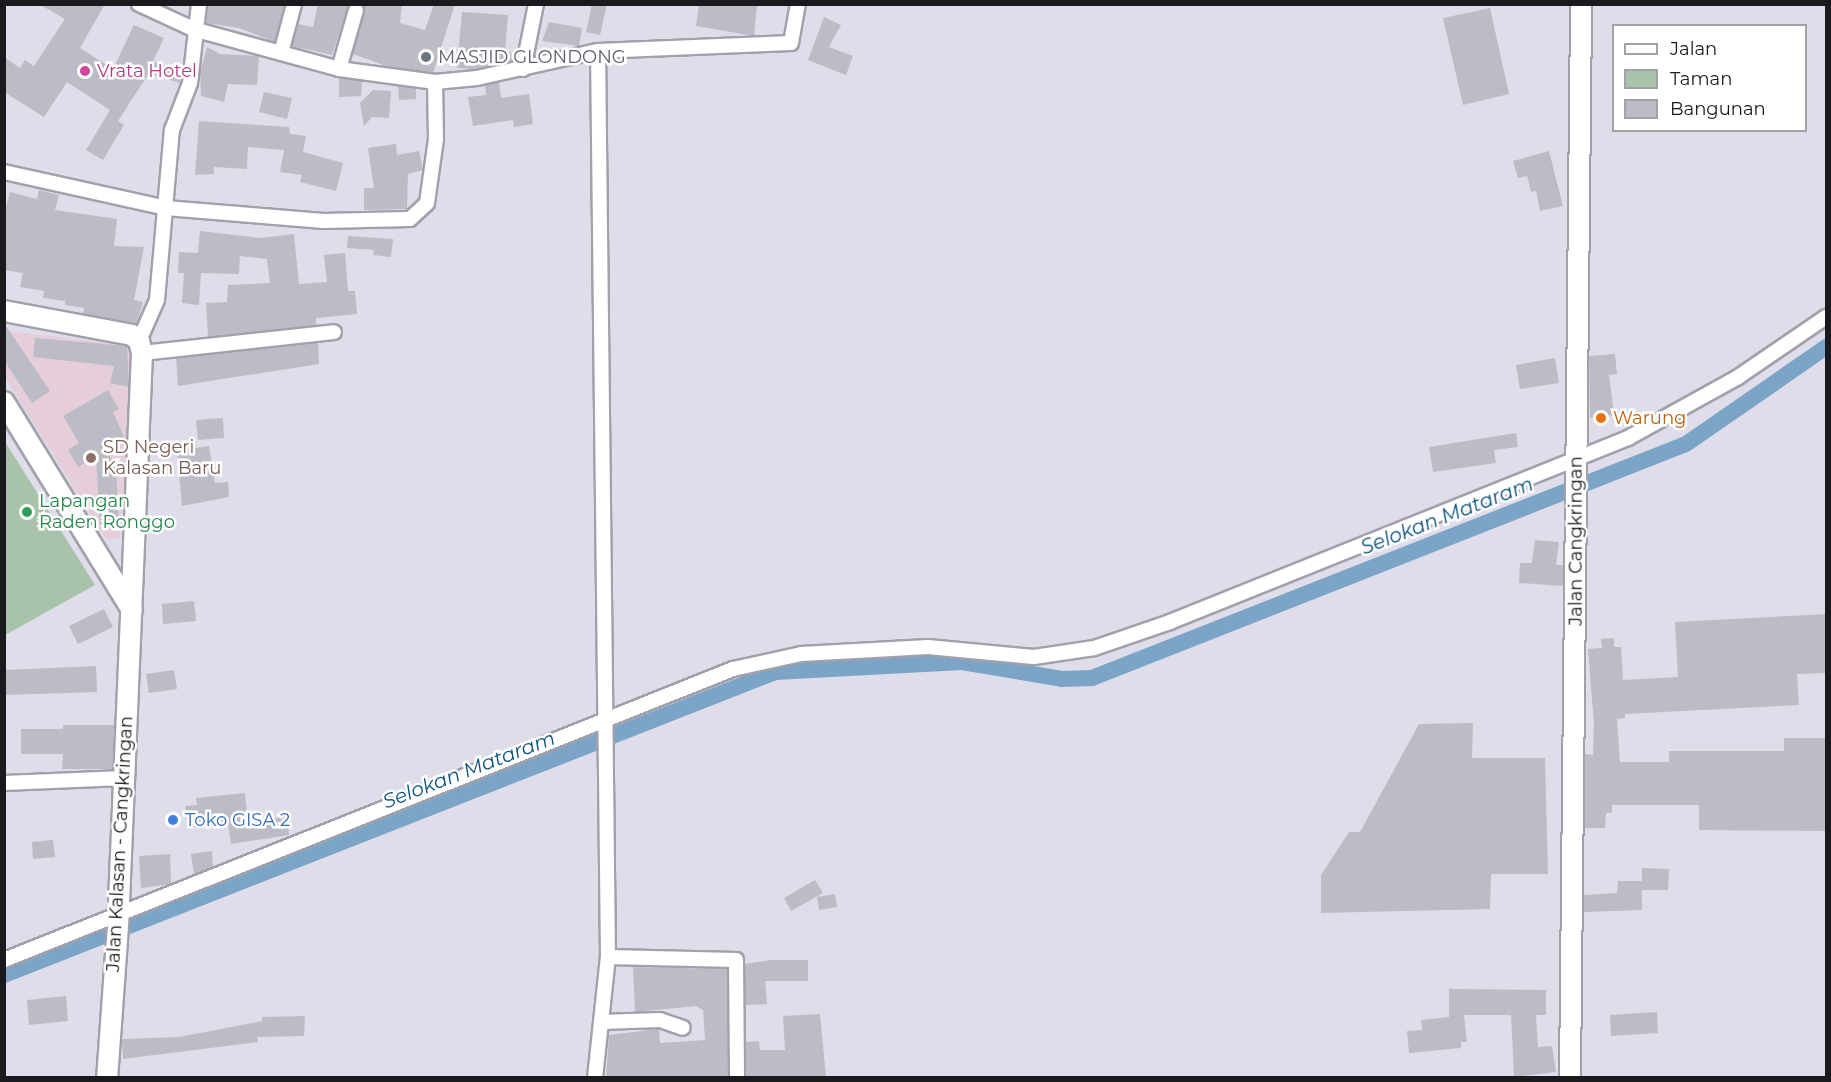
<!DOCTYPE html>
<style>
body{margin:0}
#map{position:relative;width:1831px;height:1082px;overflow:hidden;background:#dedde9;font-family:Montserrat,sans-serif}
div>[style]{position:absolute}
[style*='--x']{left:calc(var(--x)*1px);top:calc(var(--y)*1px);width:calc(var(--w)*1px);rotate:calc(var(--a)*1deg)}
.education>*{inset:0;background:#e5cdd9}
.green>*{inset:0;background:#a8c3a9}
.canal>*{height:16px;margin:-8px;padding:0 8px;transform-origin:8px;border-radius:8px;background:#7ba4c7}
.building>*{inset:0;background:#bcbcc7}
.roads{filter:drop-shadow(2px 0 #a1a1ac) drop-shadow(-2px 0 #a1a1ac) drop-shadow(0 2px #a1a1ac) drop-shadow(0 -2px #a1a1ac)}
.minor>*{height:14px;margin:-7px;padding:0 7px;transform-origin:7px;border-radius:7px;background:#fff}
.secondary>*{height:20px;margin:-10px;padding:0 10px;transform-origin:10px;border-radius:10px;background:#fff}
.dots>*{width:16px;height:16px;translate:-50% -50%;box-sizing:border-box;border:3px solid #fff;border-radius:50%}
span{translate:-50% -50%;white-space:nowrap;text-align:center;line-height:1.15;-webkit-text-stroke:5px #fff;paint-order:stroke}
.worship-label{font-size:18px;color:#5b616d}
.left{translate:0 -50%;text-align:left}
.hotel-label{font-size:18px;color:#b23c85}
.food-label{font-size:18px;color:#c56008}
.education-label{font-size:18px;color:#785e54}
.leisure-label{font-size:18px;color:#27864d}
.street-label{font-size:18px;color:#1a1a1e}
.shop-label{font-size:18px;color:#366cbe}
.water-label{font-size:20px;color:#0c527f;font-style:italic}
.frame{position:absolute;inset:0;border:6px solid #1a1a1e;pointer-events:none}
.legend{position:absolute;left:1612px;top:24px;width:195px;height:108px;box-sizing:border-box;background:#fff;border:2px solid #a3a3a5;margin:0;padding:8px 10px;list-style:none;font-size:18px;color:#1a1a1e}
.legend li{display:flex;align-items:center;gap:12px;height:30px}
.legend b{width:30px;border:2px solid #a3a3a5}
</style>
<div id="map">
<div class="education">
<div style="clip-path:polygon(5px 331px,137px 346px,120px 538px,106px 539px,5px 377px)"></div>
</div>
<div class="green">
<div style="clip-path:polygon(4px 440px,95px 585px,5px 635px,4px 635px)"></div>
</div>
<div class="canal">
<div style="--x:4;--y:975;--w:828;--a:-21.45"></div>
<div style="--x:775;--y:672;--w:187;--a:-3.1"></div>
<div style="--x:962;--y:662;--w:101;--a:9.6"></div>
<div style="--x:1062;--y:679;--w:30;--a:-2"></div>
<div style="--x:1092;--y:678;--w:638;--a:-21.5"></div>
<div style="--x:1686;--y:444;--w:170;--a:-34.7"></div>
</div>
<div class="building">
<div style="clip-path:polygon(39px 4px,105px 4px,80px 48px,113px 69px,134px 25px,164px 38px,153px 61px,182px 72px,180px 83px,149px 73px,118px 121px,124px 125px,103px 160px,86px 150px,110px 110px,67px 82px,44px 117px,4px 92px,4px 57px,20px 68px,25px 60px,34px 66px,65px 19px)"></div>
<div style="clip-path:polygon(208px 4px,285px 4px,275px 42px,239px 28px,206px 23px)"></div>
<div style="clip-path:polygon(318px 4px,349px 4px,332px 55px,292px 46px,298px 24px,313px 27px)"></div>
<div style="clip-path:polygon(363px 4px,402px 4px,400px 23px,425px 30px,434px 4px,455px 4px,433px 73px,386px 66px,353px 54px)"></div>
<div style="clip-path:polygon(592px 4px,607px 4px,600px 35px,586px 32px)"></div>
<div style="clip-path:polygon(699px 4px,757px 4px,754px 36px,696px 26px)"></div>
<div style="clip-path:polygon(1490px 8px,1509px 94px,1463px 105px,1443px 18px)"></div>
<div style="clip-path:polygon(462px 12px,508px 15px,505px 53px,511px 52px,512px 61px,476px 69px,457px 68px)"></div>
<div style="clip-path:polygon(824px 17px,841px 25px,829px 47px,853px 56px,846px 75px,808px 60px)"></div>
<div style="clip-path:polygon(549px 22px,582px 28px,579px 46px,542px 41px)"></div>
<div style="clip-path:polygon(207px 47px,220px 54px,259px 56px,257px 85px,228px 84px,224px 102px,201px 96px,200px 72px)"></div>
<div style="clip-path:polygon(339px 78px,362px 81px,361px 96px,339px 97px)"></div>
<div style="clip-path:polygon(499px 82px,501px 98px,529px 94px,533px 124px,514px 127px,513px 120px,473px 126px,468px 97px,486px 95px,485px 85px)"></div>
<div style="clip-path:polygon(398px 86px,416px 89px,416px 99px,399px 100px)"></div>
<div style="clip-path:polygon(373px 90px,391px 91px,389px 118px,372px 117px,364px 126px,360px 103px)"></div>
<div style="clip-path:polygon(264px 92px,292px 98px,287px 119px,259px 112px)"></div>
<div style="clip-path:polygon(199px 121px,289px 127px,290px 134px,306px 136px,303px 152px,343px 163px,336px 191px,300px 182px,302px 175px,280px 172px,284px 150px,248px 147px,247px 169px,214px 167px,214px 174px,195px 175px)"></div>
<div style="clip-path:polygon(396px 144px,397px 155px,419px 151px,423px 170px,408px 174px,407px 209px,364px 210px,364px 188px,374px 188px,368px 148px)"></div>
<div style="clip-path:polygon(1549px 151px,1563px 206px,1540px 211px,1536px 191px,1531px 192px,1527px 176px,1518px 178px,1513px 161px)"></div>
<div style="clip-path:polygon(39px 190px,59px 195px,55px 210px,117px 219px,114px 246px,144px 247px,134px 300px,143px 302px,137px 323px,83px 314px,84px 308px,65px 305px,65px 301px,43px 298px,44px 291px,20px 287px,23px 273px,4px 270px,4px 215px,10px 192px,37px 199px)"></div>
<div style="clip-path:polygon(200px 231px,261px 238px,294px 234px,299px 284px,327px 282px,324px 255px,345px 253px,348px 291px,355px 291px,357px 314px,316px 318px,316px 325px,208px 337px,206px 303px,227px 302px,228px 285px,270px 283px,267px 259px,240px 256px,239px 274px,201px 273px,199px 305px,182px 303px,184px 273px,178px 273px,179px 252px,198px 253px)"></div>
<div style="clip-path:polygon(348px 236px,393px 239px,391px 257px,373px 255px,374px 250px,347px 248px)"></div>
<div style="clip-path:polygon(4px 323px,50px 391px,32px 403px,4px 360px)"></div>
<div style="clip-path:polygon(35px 338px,127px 346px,129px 387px,110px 383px,114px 366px,33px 357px)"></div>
<div style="clip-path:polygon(318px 343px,319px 364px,178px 386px,176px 358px)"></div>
<div style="clip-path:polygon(1615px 354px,1617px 374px,1609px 375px,1614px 415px,1590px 418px,1589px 356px)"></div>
<div style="clip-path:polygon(1555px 358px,1559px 383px,1520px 389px,1516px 365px)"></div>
<div style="clip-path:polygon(108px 390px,119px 409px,113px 412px,124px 437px,104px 446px,116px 467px,119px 526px,100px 527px,96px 456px,78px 467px,68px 450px,79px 443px,63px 416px)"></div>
<div style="clip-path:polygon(223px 418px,224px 438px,198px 440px,196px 420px)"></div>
<div style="clip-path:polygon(1516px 433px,1518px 447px,1494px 450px,1496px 463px,1433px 472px,1429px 447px)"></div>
<div style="clip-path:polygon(209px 446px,215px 483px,228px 482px,229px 497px,182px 506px,177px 451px)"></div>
<div style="clip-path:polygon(1535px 540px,1559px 542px,1556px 565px,1563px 565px,1563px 586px,1519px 583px,1520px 563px,1532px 563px)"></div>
<div style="clip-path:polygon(194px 601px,196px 621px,163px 624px,162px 604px)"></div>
<div style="clip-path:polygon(104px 609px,113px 627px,78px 644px,69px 626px)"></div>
<div style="clip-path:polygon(1827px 614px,1827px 673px,1797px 674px,1799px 705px,1625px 714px,1625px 718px,1617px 719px,1620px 762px,1669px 762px,1669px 751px,1784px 751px,1784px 738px,1827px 738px,1827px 831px,1699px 830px,1699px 805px,1612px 805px,1612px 813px,1606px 813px,1605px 828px,1585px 828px,1585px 754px,1593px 755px,1594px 724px,1588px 649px,1602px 648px,1601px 639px,1614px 638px,1614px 647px,1621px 647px,1623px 680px,1678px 677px,1675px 622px)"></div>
<div style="clip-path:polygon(96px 666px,97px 692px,4px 695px,4px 670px)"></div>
<div style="clip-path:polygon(174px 670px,177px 689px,149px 693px,146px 674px)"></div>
<div style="clip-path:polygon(1473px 723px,1472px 758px,1545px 758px,1548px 874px,1491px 874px,1490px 909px,1321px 913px,1321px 875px,1349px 832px,1360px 832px,1419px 724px)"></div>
<div style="clip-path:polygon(63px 725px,114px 725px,113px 769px,62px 769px,63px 754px,21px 754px,21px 729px,63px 729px)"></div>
<div style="clip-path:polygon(245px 793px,248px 822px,287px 817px,289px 835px,231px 844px,228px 823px,188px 828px,185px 806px,197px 805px,196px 798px)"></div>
<div style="clip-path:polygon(53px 840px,55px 857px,33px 859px,32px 842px)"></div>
<div style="clip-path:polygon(212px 851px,213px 867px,194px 875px,191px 854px)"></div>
<div style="clip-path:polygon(170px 854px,171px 884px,141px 888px,139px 856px)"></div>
<div style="clip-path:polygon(1642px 868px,1669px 869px,1668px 890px,1642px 890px)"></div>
<div style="clip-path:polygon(815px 880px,823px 893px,791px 911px,784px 898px)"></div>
<div style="clip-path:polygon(1618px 881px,1642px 881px,1642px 910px,1584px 912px,1584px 895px,1617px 893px)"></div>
<div style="clip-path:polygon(835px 894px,837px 907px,819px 910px,817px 897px)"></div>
<div style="clip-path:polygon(771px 960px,808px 960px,808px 981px,765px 981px,767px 1004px,745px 1005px,745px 964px)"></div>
<div style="clip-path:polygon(633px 967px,727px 969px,728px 1077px,606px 1077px,609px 1035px,659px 1029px,660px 1043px,705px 1040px,703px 1010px,696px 1006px,635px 1012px)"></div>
<div style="clip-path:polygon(1449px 989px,1546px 990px,1546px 1015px,1536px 1015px,1538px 1047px,1552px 1046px,1556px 1072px,1514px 1077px,1511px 1015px,1464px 1015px,1467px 1042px,1461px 1042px,1461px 1048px,1409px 1053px,1407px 1031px,1422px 1030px,1421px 1020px,1449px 1017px)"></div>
<div style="clip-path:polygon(66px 996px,68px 1021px,29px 1025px,27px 1000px)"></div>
<div style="clip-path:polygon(1657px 1012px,1658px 1033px,1611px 1036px,1610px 1015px)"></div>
<div style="clip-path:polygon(820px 1014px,826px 1077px,746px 1077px,746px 1042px,759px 1041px,760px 1050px,785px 1050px,783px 1016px)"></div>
<div style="clip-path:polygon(305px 1016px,304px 1036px,257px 1037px,258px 1042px,123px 1059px,122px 1039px,179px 1037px,262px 1021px,262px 1017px)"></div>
</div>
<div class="roads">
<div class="minor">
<div style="--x:139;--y:4;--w:60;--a:24.8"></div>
<div style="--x:193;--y:29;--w:151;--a:15.3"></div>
<div style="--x:339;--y:69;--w:97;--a:7.7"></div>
<div style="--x:435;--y:82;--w:42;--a:-5.4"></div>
<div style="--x:477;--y:78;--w:124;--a:-12.6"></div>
<div style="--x:598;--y:51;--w:193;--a:-2.4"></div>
<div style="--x:791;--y:43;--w:40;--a:-80"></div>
<div style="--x:281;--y:53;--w:51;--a:-75.1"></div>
<div style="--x:339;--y:69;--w:61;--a:-73.9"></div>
<div style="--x:523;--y:69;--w:66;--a:-78.7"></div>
<div style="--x:4;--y:172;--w:166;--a:12.5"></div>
<div style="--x:166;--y:208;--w:158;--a:4.7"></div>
<div style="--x:323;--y:221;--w:87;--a:-1.3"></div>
<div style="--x:410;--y:219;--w:23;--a:-43"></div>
<div style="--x:427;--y:203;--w:65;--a:-82"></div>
<div style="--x:436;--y:139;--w:57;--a:-91"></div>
<div style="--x:139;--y:341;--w:45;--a:-66.3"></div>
<div style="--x:157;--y:300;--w:171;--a:-85"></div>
<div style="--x:172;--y:130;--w:50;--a:-69"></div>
<div style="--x:190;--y:83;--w:80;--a:-83.5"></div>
<div style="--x:142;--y:353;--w:193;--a:-6.2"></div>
<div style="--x:4;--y:783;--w:119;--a:-2.4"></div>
<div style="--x:608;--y:957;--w:128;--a:1.3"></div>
<div style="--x:736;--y:960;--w:118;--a:89.5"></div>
<div style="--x:4;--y:960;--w:785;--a:-21.76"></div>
<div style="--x:733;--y:669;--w:70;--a:-12.4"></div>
<div style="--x:801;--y:654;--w:127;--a:-3.2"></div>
<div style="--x:928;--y:647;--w:106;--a:5.4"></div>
<div style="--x:1034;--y:657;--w:61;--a:-8.5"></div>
<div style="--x:1094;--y:648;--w:80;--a:-18.9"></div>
<div style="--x:1170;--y:622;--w:494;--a:-21.9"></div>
<div style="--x:1628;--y:438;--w:126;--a:-29"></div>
<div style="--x:1738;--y:377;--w:107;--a:-34.3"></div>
<div style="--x:601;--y:1022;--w:59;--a:-1.9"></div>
<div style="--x:660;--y:1020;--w:24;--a:19"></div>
<div style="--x:595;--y:1078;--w:122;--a:-83.9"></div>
<div style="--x:608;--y:957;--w:906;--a:-90.63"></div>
</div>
<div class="secondary">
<div style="--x:4;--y:311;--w:130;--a:10.6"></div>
<div style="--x:132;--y:335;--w:9;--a:41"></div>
<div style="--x:139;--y:341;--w:12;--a:76"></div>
<div style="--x:142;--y:353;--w:574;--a:92.4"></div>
<div style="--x:118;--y:926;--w:152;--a:94.1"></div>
<div style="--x:4;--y:402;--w:244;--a:58.4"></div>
<div style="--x:1570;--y:1078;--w:1074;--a:-89.41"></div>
</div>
</div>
<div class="dots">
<div style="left:426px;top:57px;background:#6b7280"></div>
<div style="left:85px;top:71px;background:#d1479c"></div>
<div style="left:1601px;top:418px;background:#e8710a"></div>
<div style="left:91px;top:458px;background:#8d6e63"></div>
<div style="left:27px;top:512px;background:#2e9e5b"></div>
<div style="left:173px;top:820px;background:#3f7fe0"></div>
</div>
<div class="worship-label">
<span class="left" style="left:438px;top:57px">MASJID GLONDONG</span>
</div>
<div class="hotel-label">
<span class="left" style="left:97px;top:71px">Vrata Hotel</span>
</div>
<div class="food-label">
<span class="left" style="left:1613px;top:418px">Warung</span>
</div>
<div class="education-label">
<span class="left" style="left:103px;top:458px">SD Negeri<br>Kalasan Baru</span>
</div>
<div class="leisure-label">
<span class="left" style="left:39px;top:512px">Lapangan<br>Raden Ronggo</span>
</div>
<div class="street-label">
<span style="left:1576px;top:541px;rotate:-90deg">Jalan Cangkringan</span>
<span style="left:120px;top:844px;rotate:-87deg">Jalan Kalasan - Cangkringan</span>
</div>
<div class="shop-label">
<span class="left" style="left:185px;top:820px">Toko GISA 2</span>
</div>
<div class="water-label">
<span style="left:1447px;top:516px;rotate:-21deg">Selokan Mataram</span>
<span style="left:469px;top:770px;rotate:-21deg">Selokan Mataram</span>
</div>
<div class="frame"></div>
<ul class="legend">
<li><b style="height:8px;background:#fff"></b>Jalan</li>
<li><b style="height:16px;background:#a8c3a9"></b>Taman</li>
<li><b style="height:16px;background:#bcbcc7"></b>Bangunan</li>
</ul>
</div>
